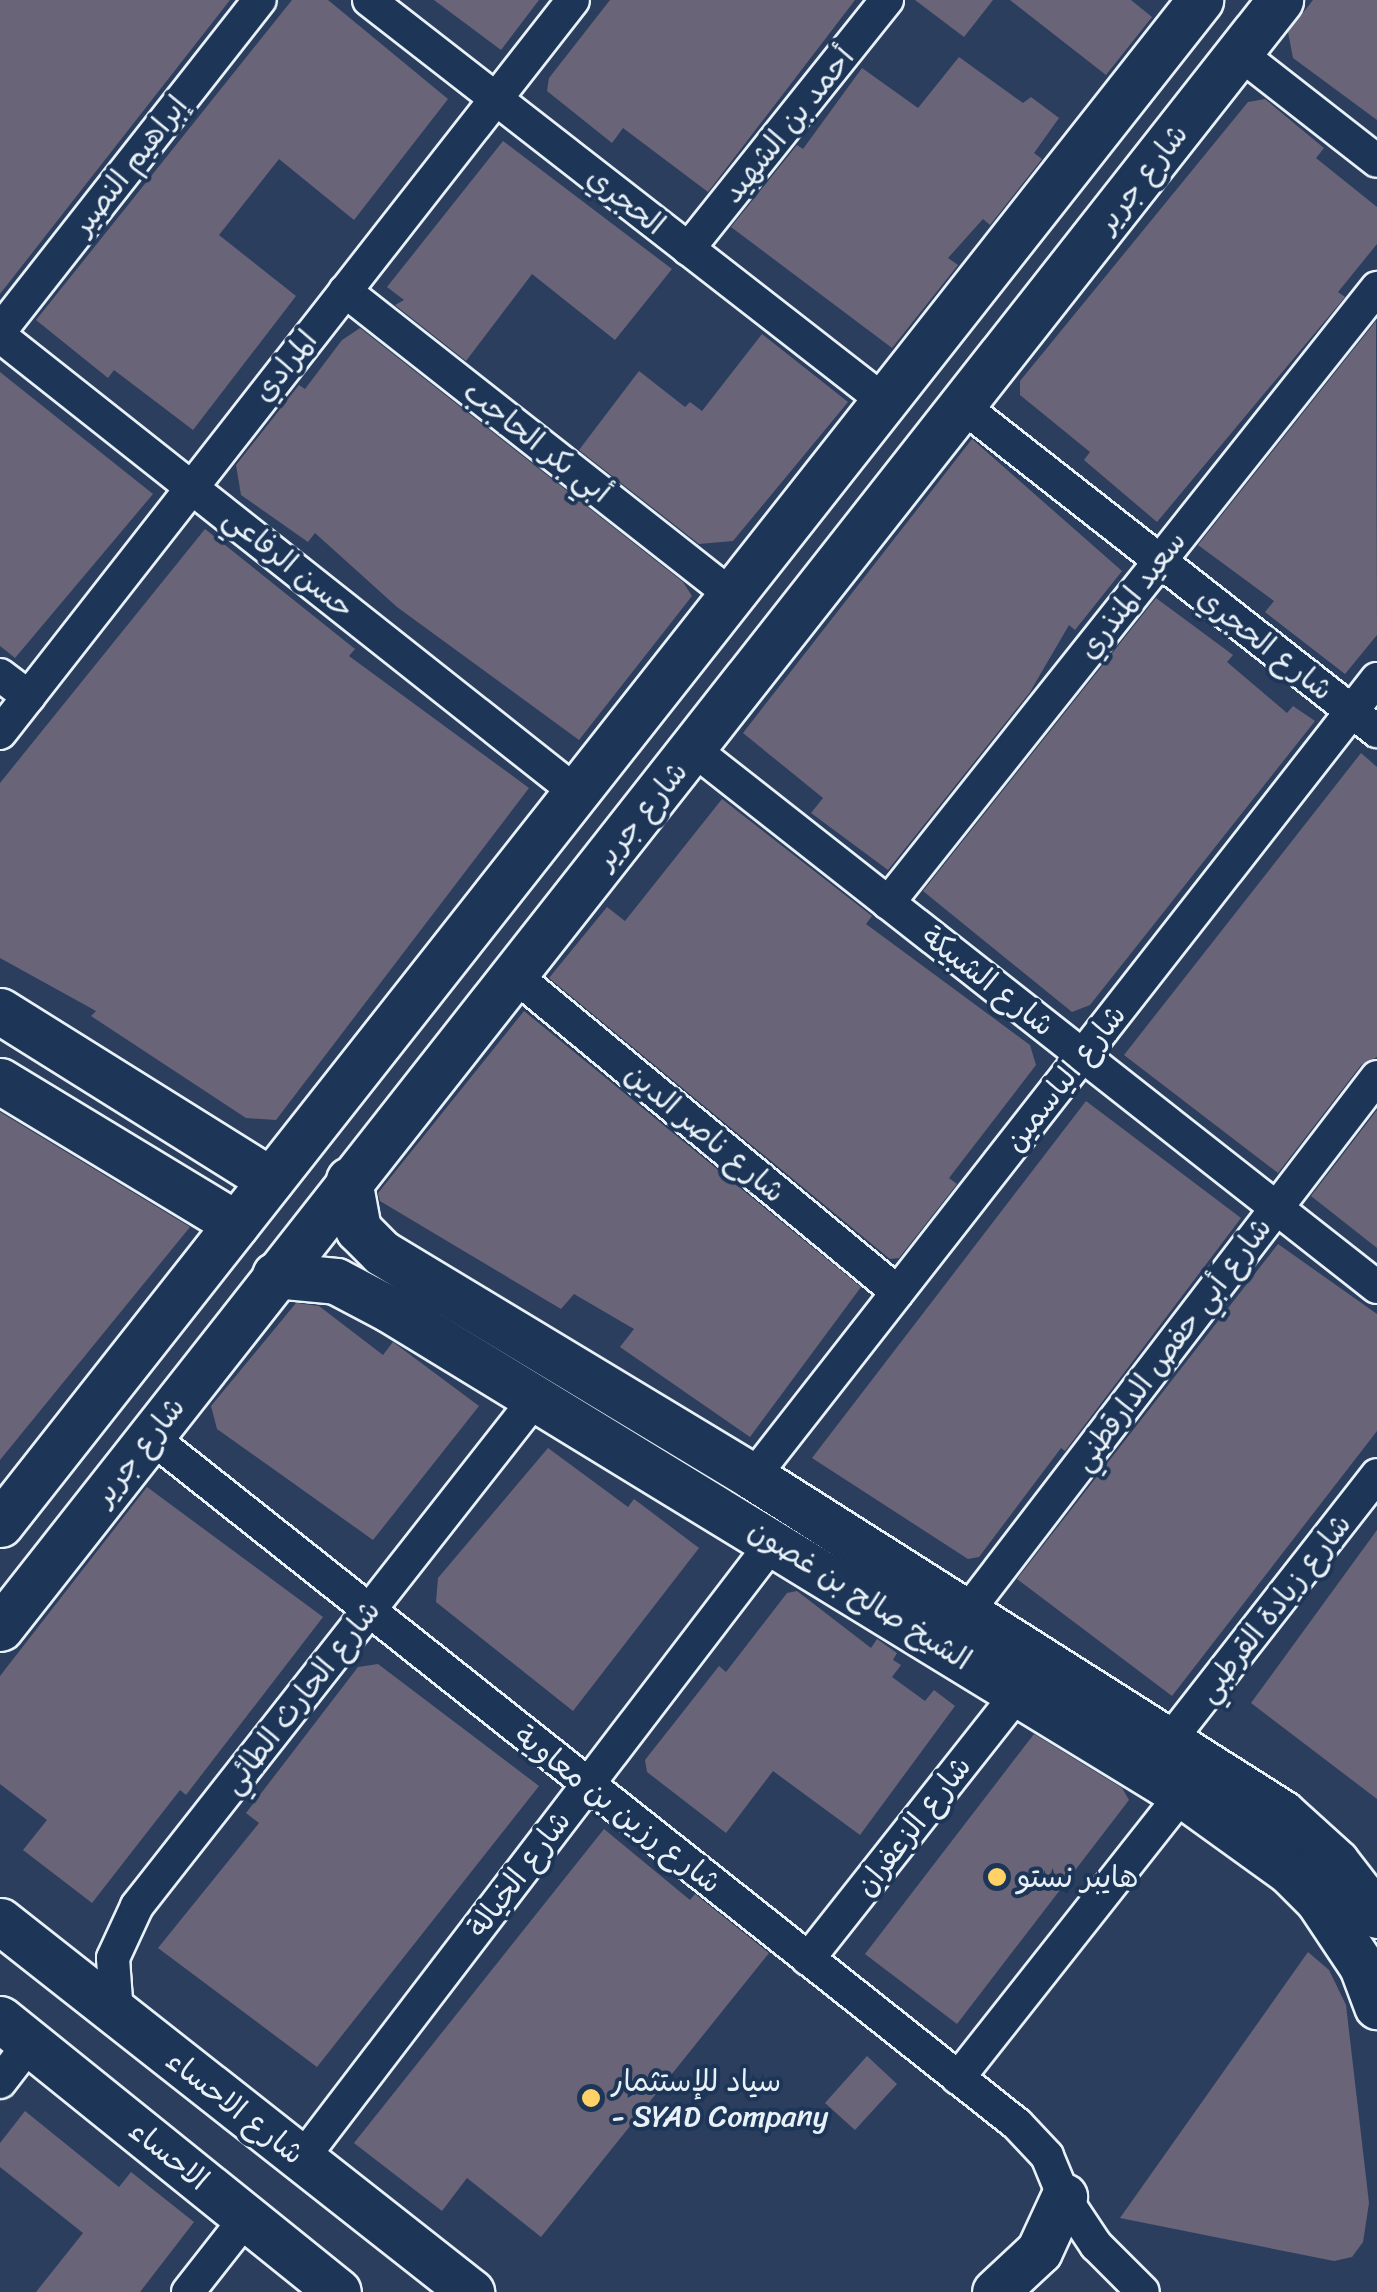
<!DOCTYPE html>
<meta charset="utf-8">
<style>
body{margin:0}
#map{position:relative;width:1377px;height:2292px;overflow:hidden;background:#2c3e5e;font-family:Sriracha,"Playpen Sans Arabic",sans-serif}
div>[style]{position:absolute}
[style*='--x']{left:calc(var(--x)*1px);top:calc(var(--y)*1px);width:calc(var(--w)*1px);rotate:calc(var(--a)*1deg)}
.building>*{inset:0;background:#6a6479}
.roads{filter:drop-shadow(2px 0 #e8f1f8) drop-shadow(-2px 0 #e8f1f8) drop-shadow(0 2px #e8f1f8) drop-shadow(0 -2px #e8f1f8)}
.street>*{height:32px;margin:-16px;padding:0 16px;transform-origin:16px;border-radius:16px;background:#1d3557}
.secondary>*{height:45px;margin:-22.5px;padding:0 22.5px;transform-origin:22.5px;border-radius:22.5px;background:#1d3557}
.dots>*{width:28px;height:28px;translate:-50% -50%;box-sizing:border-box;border:5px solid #1d3557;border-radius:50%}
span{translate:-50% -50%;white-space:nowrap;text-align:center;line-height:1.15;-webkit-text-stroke:8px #1d3557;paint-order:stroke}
.street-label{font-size:30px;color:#e8f1f8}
.poi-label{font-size:30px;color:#e8f1f8}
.left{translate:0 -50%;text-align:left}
</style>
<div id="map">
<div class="building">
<div style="clip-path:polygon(0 0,230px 0,0 294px)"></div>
<div style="clip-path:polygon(292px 0,328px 0,448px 99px,354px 220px,279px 159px,219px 235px,296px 296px,193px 430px,114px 370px,108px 378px,36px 320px)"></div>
<div style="clip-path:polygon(434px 0,539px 0,501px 50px)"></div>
<div style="clip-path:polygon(610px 0,855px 0,708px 192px,623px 128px,612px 143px,547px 91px,549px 78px)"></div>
<div style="clip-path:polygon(915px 0,993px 0,964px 37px)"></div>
<div style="clip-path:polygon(1010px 0,1131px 0,1152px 17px,1106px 75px)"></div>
<div style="clip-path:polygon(1313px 0,1377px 0,1377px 120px,1293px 58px,1288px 32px)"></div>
<div style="clip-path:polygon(959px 57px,1023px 103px,1031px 97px,1059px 118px,1034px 153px,1042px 159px,990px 225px,983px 219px,948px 258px,958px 265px,892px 348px,731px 227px,797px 145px,803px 149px,862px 68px,918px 108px)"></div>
<div style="clip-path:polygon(1265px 99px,1324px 148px,1316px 158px,1377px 207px,1377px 244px,1338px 292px,1345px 297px,1157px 522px,1084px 460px,1090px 452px,1020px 395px,1020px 381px,1248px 102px)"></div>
<div style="clip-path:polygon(503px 141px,672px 269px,615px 340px,532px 274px,466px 361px,395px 305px,404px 300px,387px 287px)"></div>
<div style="clip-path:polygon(1376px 321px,1377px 635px,1345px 674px,1265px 612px,1274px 601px,1198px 545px)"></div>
<div style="clip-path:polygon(360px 328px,683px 582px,692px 596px,579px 740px,397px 607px,315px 533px,308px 542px,241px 495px,236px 465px,299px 385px,305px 389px,342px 340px)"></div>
<div style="clip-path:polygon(762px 334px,848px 402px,733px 541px,699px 544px,579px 450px,639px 371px,685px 407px,690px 402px,702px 411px)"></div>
<div style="clip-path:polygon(0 372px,153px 494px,15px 658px,0 646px)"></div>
<div style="clip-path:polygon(972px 439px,1122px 571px,1075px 630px,1069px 625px,1030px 692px,888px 870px,811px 813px,823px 798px,743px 733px)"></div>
<div style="clip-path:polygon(205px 529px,355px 649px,349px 656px,529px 788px,276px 1120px,246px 1118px,91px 1016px,96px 1011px,0 958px,0 783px)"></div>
<div style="clip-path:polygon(1156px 598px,1233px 655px,1227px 662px,1287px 713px,1293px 706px,1315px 721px,1090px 1005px,1072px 1012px,923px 891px)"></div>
<div style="clip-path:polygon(1361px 753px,1377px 767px,1377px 1057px,1361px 1065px,1278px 1173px,1124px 1055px)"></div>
<div style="clip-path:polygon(722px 799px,872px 916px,866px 924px,1030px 1045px,1036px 1065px,949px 1178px,957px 1184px,899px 1258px,890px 1259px,549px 978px,607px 907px,625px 921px)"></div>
<div style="clip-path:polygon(524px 1011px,861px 1287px,750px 1437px,620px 1347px,634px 1329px,574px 1294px,561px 1309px,380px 1201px,378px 1193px)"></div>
<div style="clip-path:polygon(1086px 1101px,1241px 1218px,1065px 1451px,1061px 1448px,979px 1557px,968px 1559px,812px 1458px)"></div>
<div style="clip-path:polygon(1377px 1110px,1377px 1248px,1311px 1196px)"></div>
<div style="clip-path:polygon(0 1112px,190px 1227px,0 1460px)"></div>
<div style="clip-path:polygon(1278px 1244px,1377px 1314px,1377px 1431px,1172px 1696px,1017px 1579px)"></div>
<div style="clip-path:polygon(296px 1303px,319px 1306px,383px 1355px,393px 1342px,479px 1406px,373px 1540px,217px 1429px,211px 1406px)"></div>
<div style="clip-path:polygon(548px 1448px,628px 1507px,634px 1499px,699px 1548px,573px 1711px,436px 1602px,438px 1578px)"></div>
<div style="clip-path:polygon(147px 1487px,323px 1617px,186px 1795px,180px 1790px,92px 1903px,23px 1850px,47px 1820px,0 1784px,0 1676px)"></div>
<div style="clip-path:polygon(1377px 1530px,1377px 1799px,1251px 1703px)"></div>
<div style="clip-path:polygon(797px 1591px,871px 1648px,877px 1639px,897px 1653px,893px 1660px,901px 1665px,892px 1677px,925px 1701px,934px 1690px,955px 1706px,860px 1835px,773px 1771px,726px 1833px,647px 1772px,645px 1760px,719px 1666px,726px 1672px,787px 1593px)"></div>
<div style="clip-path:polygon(378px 1664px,539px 1786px,317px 2067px,158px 1948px,259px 1823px,246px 1813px,358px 1667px)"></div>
<div style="clip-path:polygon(1034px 1734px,1122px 1788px,1129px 1800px,957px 2024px,865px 1954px)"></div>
<div style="clip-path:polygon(604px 1829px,690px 1900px,695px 1894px,769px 1953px,541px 2237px,467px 2178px,442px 2211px,354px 2143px)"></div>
<div style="clip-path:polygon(1308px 1952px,1329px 1970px,1346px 2005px,1369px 2203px,1363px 2242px,1352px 2257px,1334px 2261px,1120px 2218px)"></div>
<div style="clip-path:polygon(867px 2056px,897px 2084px,855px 2130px,825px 2103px)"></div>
<div style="clip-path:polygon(25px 2111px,119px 2187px,131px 2172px,194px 2222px,140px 2292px,36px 2292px,83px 2233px,0 2167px,0 2143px)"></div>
</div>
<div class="roads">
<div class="street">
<div style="--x:369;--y:0;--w:653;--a:37.91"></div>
<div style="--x:1239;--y:53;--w:175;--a:38"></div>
<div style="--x:688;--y:249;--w:319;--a:-51.4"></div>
<div style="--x:345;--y:291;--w:490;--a:38.2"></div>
<div style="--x:0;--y:331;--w:421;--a:-51.9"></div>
<div style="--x:0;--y:336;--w:735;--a:38.37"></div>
<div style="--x:965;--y:408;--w:524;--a:38.1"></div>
<div style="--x:0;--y:675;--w:36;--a:37"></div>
<div style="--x:0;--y:733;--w:930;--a:-51.98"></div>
<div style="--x:693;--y:749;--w:870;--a:38.19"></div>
<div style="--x:888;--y:903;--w:786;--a:-51.51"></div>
<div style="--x:513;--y:974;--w:499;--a:39.6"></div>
<div style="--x:151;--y:1437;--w:1105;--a:38.43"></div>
<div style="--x:1017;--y:2124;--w:44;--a:46.8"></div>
<div style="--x:1047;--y:2156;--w:44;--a:67.5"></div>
<div style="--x:1064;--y:2197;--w:58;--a:56.3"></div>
<div style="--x:1096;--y:2245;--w:66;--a:45"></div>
<div style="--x:753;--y:1477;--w:1013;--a:-51.98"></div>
<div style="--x:967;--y:1612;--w:674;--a:-52.54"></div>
<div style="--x:1170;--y:1740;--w:336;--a:-52"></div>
<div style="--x:808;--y:1959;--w:339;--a:-51.7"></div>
<div style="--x:117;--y:2014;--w:56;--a:-94.1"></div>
<div style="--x:113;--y:1958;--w:57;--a:-65.2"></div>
<div style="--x:137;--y:1906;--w:646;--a:-51.85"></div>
<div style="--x:958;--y:2078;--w:362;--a:-51.7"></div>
<div style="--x:0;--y:2082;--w:49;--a:-52.4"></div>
<div style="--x:301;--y:2160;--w:779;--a:-52.62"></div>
<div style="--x:188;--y:2292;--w:94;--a:-51.9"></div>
</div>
<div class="secondary">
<div style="--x:0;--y:1011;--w:319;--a:32"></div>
<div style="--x:0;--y:1081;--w:276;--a:31.2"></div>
<div style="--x:349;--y:1180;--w:50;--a:79.6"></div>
<div style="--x:358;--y:1229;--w:34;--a:45"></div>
<div style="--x:382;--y:1253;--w:433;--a:31.1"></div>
<div style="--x:753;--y:1477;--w:627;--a:32.42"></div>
<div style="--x:1282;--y:1813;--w:73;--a:42.2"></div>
<div style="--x:1336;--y:1862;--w:67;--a:52.3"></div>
<div style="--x:275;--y:1275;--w:61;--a:5.6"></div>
<div style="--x:336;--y:1281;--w:60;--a:27.8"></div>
<div style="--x:389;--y:1309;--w:930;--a:31.45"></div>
<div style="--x:1182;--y:1794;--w:133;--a:35.8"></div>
<div style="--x:1290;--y:1872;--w:40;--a:45"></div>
<div style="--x:1318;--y:1900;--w:79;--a:56.3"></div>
<div style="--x:1362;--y:1966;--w:43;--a:69.4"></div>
<div style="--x:0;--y:1524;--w:1940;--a:-51.78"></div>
<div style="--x:0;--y:1628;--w:2071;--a:-51.82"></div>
<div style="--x:0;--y:1921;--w:600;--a:38.23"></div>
<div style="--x:0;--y:2019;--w:434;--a:38.9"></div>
<div style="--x:995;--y:2292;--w:60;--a:-43"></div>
<div style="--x:1039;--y:2251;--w:60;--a:-65.2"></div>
</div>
</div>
<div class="dots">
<div style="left:997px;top:1877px;background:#ffd166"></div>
<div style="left:591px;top:2098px;background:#ffd166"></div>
</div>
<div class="street-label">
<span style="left:788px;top:125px;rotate:-51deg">أحمد بن الشهيد</span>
<span style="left:130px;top:165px;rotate:-52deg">إبراهيم النصير</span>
<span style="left:1142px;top:178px;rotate:-52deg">شارع جرير</span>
<span style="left:626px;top:201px;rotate:38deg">الحجري</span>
<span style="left:285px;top:366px;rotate:-51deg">المرادي</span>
<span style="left:537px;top:442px;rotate:38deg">أبي بكر الحاجب</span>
<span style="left:289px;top:563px;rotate:39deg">حسن الرفاعي</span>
<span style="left:1132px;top:595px;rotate:-52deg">سعيد المنذري</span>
<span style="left:1265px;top:644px;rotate:38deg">شارع الحجري</span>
<span style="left:641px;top:815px;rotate:-51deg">شارع جرير</span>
<span style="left:988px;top:981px;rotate:38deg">شارع الشبيكة</span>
<span style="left:1065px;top:1078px;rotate:-52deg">شارع الياسمين</span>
<span style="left:705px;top:1133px;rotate:40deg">شارع ناصر الدين</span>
<span style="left:1172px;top:1344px;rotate:-53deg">شارع أبي حفص الدارقطني</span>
<span style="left:139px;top:1451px;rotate:-52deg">شارع جرير</span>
<span style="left:860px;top:1595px;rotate:32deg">الشيخ صالح بن غصون</span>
<span style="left:1274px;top:1608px;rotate:-52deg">شارع زيادة القرطبي</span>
<span style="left:301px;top:1697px;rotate:-52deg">شارع الحارث الطائي</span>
<span style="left:618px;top:1809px;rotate:38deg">شارع رزين بن معاوية</span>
<span style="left:913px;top:1826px;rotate:-52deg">شارع الزعفران</span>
<span style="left:519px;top:1874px;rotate:-53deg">شارع الخيالة</span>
<span style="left:235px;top:2107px;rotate:38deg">شارع الاحساء</span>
<span style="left:169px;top:2155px;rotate:39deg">الاحساء</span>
</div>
<div class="poi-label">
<span class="left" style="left:1017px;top:1877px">هايبر نستو</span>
<span class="left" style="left:611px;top:2098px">سياد للإستثمار<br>- SYAD Company</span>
</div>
</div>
